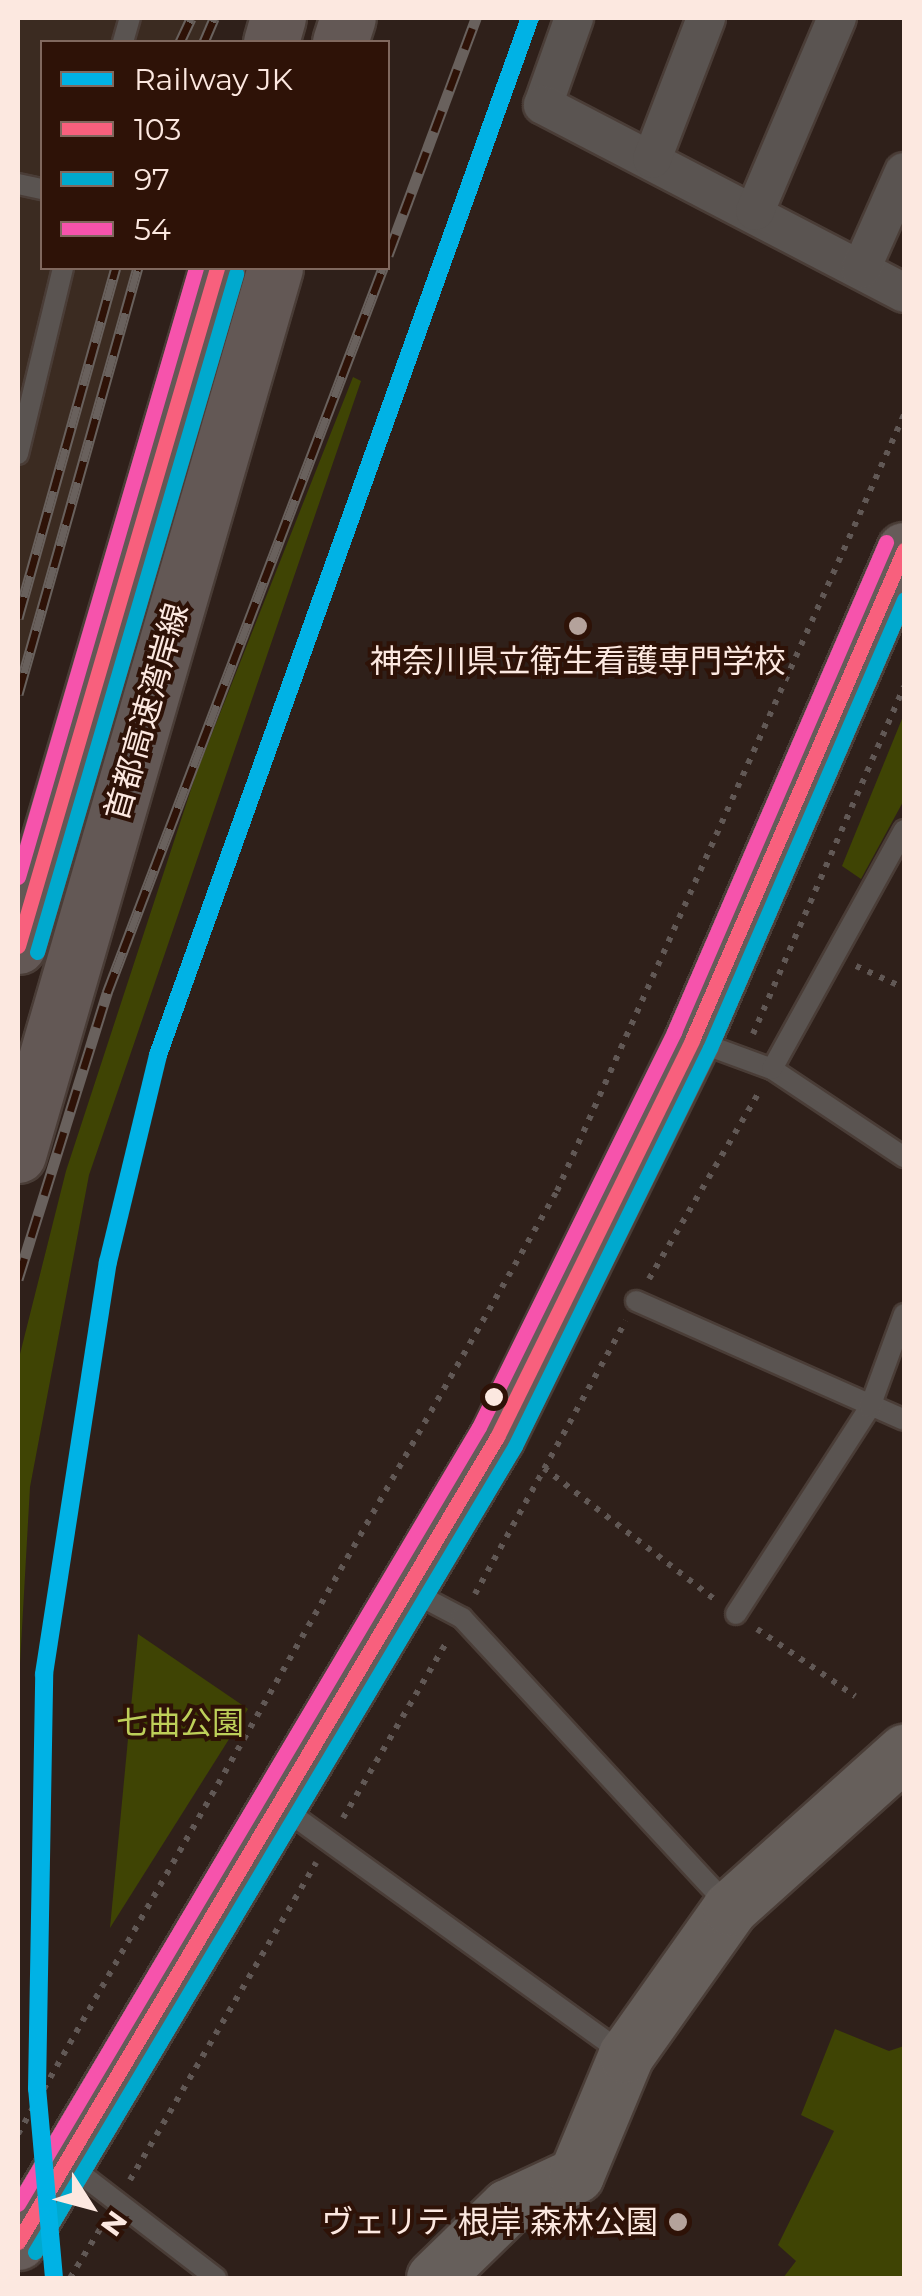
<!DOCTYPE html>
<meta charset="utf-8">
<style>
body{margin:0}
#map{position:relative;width:922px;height:2296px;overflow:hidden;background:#2f201a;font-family:Montserrat,"Noto Sans JP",sans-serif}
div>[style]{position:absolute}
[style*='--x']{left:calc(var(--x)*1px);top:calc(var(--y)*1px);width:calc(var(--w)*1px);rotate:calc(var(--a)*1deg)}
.industrial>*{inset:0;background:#3b2b21}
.green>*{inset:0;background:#3f4404}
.path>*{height:6px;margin-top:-3px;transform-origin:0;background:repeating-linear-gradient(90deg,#615855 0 5px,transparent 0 13px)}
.roads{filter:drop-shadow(2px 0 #4a3d37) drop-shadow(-2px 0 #4a3d37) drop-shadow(0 2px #4a3d37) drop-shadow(0 -2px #4a3d37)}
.lane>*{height:20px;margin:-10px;padding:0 10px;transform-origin:10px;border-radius:10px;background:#5a5451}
.street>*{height:38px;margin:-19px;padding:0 19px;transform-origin:19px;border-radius:19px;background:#5a5451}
.secondary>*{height:55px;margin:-27.5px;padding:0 27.5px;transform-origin:27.5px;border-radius:27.5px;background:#665f5b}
.primary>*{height:55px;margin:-27.5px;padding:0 27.5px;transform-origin:27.5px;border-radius:27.5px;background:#665c59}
.highway>*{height:55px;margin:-27.5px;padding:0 27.5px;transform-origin:27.5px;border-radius:27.5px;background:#635855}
.rail>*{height:11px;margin-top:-5.5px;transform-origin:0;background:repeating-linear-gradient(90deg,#2e1207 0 22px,#69615d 0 44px);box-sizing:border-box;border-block:2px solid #69615d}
.bus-1>*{height:15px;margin:-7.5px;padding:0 7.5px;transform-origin:7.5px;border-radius:7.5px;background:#f8607d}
.bus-2>*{height:15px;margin:-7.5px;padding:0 7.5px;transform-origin:7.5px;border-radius:7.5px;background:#00a9ce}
.bus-3>*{height:15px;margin:-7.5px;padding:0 7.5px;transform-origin:7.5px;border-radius:7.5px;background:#f653ac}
.rail-1>*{height:18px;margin:-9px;padding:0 9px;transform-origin:9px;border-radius:9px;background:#00b2e5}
.dots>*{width:28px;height:28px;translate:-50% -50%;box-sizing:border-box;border:5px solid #2e1207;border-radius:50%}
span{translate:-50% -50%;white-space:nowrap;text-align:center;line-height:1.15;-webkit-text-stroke:8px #2e1207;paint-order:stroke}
.poi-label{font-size:32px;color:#fce8e0}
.right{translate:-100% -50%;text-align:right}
.street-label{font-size:32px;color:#fce8e0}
.park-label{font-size:32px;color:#bdcf59}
.frame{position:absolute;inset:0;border:20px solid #fce8e0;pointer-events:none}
.legend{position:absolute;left:40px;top:40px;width:350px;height:230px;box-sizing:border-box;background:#2e1207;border:2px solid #80685e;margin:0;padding:12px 18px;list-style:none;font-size:30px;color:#fce8e0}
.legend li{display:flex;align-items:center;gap:20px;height:50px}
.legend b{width:50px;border:2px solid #80685e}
.north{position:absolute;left:40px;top:2156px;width:100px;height:100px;-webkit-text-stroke:8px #2e1207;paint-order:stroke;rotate:126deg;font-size:28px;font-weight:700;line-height:40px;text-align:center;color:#fce8e0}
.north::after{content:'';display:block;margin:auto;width:35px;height:45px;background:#fce8e0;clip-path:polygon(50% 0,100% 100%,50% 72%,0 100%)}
</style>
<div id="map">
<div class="industrial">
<div style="clip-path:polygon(18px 18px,211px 18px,204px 42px,42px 42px,42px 268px,139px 268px,18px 695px)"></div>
</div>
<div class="green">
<div style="clip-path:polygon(353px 377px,361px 381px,89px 1175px,30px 1487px,18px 1699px,18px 1362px,66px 1171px,196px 774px)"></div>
<div style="clip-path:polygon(904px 714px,904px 800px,861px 879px,842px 866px)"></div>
<div style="clip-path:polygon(138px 1634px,248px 1709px,110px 1928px)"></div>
<div style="clip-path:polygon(835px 2029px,889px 2051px,904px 2046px,904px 2278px,783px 2278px,796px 2261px,778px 2245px,834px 2131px,801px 2115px)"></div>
</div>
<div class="path">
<div style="--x:856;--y:966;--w:53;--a:24.6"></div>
<div style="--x:753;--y:1034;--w:379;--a:-66.5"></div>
<div style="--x:649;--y:1279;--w:217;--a:-59.5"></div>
<div style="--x:544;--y:1468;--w:215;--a:37.6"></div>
<div style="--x:475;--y:1594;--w:312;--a:-61.1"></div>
<div style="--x:757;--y:1629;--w:119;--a:34.4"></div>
<div style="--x:343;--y:1818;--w:207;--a:-59.5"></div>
<div style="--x:18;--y:2134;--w:1086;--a:-60.25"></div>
<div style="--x:557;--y:1191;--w:850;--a:-65.91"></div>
<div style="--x:130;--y:2180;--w:368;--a:-59.6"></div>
<div style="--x:70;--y:2278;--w:67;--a:-58.4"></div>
</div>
<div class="roads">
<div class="lane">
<div style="--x:123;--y:42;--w:25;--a:-74"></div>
<div style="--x:18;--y:184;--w:25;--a:12"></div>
<div style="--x:18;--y:454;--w:191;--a:-76.4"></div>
<div style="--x:693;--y:1040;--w:84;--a:20.2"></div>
<div style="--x:772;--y:1069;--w:159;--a:33.7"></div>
<div style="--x:772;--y:1069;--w:273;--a:-61.1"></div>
<div style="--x:636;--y:1301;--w:293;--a:23.9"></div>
<div style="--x:409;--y:1590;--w:60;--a:27.8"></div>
<div style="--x:462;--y:1618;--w:393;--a:47.2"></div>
<div style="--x:736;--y:1614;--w:247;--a:-57.1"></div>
<div style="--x:870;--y:1407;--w:99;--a:-69.9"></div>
<div style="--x:280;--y:1806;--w:424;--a:35.8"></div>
<div style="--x:68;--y:2164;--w:187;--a:37.6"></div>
</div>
<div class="street">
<div style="--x:574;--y:18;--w:92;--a:109.6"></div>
<div style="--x:543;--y:105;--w:407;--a:27.5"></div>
<div style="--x:652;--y:159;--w:151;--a:-69"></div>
<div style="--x:755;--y:211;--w:210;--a:-67"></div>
<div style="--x:861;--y:269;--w:106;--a:-66.1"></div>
</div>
<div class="secondary">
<div style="--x:434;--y:2278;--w:102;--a:-44.2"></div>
<div style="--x:507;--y:2207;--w:76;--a:-24.9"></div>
<div style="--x:576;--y:2175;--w:130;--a:-67.4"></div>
<div style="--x:626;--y:2055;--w:180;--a:-54.7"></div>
<div style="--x:730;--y:1908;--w:234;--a:-41.9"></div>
</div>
<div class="primary">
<div style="--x:18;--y:2242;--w:937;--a:-59.25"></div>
<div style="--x:497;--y:1437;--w:442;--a:-63.8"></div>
<div style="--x:692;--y:1040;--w:534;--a:-66.6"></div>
</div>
<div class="highway">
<div style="--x:271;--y:42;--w:25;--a:-74"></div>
<div style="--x:340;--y:42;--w:25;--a:-72"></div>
<div style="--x:18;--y:946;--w:707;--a:-73.64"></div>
<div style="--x:18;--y:1155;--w:923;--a:-73.84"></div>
</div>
</div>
<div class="rail">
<div style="--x:180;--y:42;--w:26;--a:-65"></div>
<div style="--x:204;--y:42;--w:26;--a:-67"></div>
<div style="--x:388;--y:255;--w:253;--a:-69.6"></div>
<div style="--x:18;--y:618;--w:363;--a:-74.4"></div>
<div style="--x:18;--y:694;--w:443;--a:-74.3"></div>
<div style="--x:18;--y:1279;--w:300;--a:-72.7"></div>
<div style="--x:107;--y:993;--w:776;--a:-69.16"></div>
</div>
<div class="bus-1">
<div style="--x:18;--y:946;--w:707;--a:-73.64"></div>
<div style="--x:18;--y:2242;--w:937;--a:-59.25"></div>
<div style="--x:497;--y:1437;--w:442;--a:-63.8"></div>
<div style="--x:692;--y:1040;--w:534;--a:-66.6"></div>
</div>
<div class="bus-2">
<div style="--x:37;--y:952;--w:707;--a:-73.64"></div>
<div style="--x:35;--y:2252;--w:938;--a:-59.22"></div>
<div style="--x:515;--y:1446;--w:443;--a:-63.9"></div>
<div style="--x:710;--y:1048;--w:489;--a:-66.6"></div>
</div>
<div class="bus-3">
<div style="--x:18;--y:877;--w:634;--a:-73.71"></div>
<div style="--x:18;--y:2204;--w:903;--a:-59.32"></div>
<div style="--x:479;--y:1427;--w:441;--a:-63.7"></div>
<div style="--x:674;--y:1032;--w:534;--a:-66.6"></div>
</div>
<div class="rail-1">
<div style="--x:54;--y:2278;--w:190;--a:-95.1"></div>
<div style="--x:37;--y:2089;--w:415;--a:-89"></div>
<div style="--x:44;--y:1674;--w:417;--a:-81.2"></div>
<div style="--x:108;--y:1262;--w:213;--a:-76.4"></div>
<div style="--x:158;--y:1055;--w:1102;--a:-70.27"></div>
</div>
<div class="dots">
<div style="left:578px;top:626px;background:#b4a29b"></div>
<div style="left:494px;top:1397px;background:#fce8e0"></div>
<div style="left:678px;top:2222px;background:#b4a29b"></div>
</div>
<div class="poi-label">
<span style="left:578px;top:661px">神奈川県立衛生看護専門学校</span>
<span class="right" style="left:658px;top:2222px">ヴェリテ 根岸 森林公園</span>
</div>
<div class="street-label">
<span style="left:147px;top:712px;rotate:-74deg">首都高速湾岸線</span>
</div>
<div class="park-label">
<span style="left:180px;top:1723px">七曲公園</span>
</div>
<div class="frame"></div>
<ul class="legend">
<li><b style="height:12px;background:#00b2e5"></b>Railway JK</li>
<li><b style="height:12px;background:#f8607d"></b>103</li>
<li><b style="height:12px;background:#00a9ce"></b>97</li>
<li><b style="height:12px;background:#f653ac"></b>54</li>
</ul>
<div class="north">N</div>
</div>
